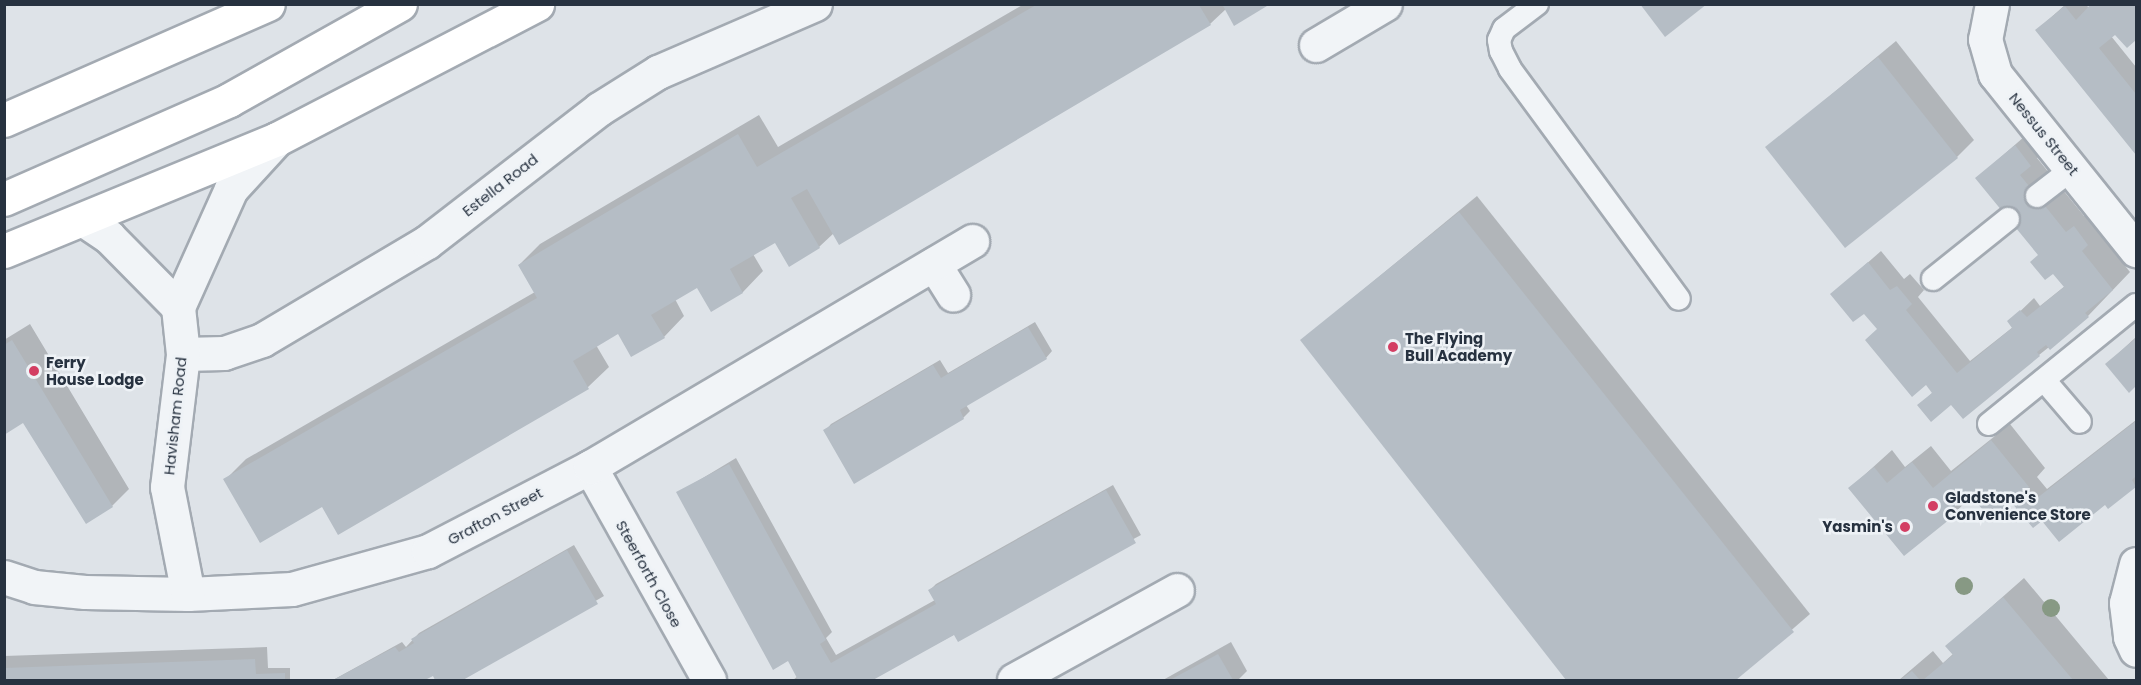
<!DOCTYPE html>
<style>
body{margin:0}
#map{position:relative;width:2141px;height:685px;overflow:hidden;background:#dee3e8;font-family:Poppins,sans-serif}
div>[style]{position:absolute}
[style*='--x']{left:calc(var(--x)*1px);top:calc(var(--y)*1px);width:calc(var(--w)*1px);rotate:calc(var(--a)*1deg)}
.shadow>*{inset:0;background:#0003}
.building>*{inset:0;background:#b5bdc5}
.roads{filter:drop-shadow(2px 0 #a3aab2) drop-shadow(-2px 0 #a3aab2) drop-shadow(0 2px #a3aab2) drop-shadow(0 -2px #a3aab2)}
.service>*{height:22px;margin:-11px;padding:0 11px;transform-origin:11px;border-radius:11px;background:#f1f4f7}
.minor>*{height:33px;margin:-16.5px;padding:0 16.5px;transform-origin:16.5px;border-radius:16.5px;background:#f1f4f7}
.primary>*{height:33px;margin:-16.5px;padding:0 16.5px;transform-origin:16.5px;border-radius:16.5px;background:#fff}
.motorway>*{height:33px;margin:-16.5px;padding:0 16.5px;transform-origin:16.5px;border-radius:16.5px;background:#fff}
.trees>*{width:18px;height:18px;margin:-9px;border-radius:50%;background:#879984}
.dots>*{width:16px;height:16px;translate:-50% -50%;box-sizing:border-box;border:3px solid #eef2f6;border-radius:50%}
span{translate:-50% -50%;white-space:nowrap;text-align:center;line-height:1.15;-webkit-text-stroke:5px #eef2f6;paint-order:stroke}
.street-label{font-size:15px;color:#273240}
.poi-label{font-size:15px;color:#273240;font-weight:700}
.left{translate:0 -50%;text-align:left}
.right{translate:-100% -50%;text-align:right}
.frame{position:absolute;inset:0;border:6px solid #273240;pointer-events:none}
</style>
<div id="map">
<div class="shadow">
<div style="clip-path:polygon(1024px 4px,1267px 4px,1235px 24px,1226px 9px,1210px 24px,834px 233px,819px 247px,775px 241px,753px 254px,763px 271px,743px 292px,712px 310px,698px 286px,675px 299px,684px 316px,664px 337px,619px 332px,596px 345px,609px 367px,588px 387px,338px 532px,322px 505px,225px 480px,246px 459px,535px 292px,519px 265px,540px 244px,759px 115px,778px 147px)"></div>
<div style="clip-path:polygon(2066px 4px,2086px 4px,2090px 10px,2093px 4px,2136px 4px,2136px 39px,2127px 46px,2116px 33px,2111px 36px,2136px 67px,2136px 152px,2037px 30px)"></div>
<div style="clip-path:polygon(1896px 41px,1974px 140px,1957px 157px,1768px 147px)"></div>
<div style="clip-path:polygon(2033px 129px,2048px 147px,2037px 158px,2084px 216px,2092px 210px,2105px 227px,2099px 233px,2130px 272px,2088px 316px,2039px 355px,1951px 403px,1919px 406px,1933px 392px,1864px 311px,1832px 294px,1881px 251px,1904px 279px,1910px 274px,1924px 290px,1918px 297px,1970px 361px,2013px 327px,2009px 322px,2034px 298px,2040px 306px,2065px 286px,1977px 178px)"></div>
<div style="clip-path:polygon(1477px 196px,1810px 614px,1734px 680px,1568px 680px,1302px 340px)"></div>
<div style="clip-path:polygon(1035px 322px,1052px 351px,1046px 358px,966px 405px,970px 411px,963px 418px,855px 482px,825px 431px,831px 424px,940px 360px,948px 373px)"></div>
<div style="clip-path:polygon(30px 324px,129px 489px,112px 506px,23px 421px,4px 433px,4px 340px)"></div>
<div style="clip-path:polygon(2136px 337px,2136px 384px,2129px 391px,2107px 364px)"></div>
<div style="clip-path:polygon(2136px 420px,2136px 485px,2108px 507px,2105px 503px,2042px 519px,2011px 500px,1972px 495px,1954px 514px,1850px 488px,1892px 450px,1905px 467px,1931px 446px,1951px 471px,2010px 424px,2045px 468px,2037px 477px,2047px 489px)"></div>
<div style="clip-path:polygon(736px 458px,832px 632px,826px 638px,836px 655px,935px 600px,930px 590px,936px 584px,1113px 485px,1141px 535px,869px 680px,793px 680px,798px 676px,788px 659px,678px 493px)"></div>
<div style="clip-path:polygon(574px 545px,604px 596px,460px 680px,437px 680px,433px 674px,423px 680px,333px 680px,402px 642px,406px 647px,419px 633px)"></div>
<div style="clip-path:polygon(2024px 578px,2109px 680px,1899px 680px,1933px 651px,1943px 663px,1953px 654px,1947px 646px)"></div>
<div style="clip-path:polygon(1231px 642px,1247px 671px,1238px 680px,1163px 680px)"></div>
<div style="clip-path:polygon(267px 647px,268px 668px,290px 668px,290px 680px,4px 680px,4px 656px)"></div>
</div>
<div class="building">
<div style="clip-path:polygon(1222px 4px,1266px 4px,1267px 6px,1234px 26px)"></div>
<div style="clip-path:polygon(1640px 4px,1707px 4px,1665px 37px)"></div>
<div style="clip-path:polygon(2091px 4px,2136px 4px,2136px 40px,2127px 48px,2115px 35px,2099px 48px,2136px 94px,2136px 155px,2035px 30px,2065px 6px,2076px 20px)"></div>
<div style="clip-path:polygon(1036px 5px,1199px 5px,1211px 25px,839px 245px,807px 189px,791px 198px,820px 248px,789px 267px,775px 243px,730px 269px,743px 293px,711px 312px,697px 288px,651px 315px,665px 338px,631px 357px,618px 334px,573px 361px,589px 389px,338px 535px,322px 507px,260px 543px,223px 479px,537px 298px,518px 265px,738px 134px,757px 167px)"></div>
<div style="clip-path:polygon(1878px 57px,1958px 158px,1845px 248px,1765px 147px)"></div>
<div style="clip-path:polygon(2015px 145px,2031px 166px,2020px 175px,2066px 232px,2074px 226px,2088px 245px,2082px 251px,2113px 290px,2085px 313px,2089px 317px,2050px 350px,2046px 345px,2037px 352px,2040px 356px,1963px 419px,1951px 405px,1931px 422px,1917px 405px,1932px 393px,1926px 385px,1912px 397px,1865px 340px,1877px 329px,1864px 314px,1853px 322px,1830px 294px,1868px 262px,1890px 290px,1897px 286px,1912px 304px,1906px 310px,1957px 373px,2012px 328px,2007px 321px,2020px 310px,2027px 317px,2064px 287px,2053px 274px,2045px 280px,2030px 262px,2038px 255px,1975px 178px)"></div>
<div style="clip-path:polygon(1459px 212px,1794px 632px,1736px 680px,1566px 680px,1300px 340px)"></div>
<div style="clip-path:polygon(1028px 327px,1047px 359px,960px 410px,964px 419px,854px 484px,823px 430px,933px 365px,941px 378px)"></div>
<div style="clip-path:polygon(2136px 338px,2136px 386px,2129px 393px,2105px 364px)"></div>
<div style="clip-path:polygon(12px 340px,113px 507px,86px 524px,23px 423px,4px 435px,4px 345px)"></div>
<div style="clip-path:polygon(2136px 421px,2136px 476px,2132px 480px,2136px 487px,2108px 509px,2105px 505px,2059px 542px,2042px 521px,2033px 528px,2011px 502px,1990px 519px,1970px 494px,1950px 510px,1955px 515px,1904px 556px,1848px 488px,1874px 467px,1887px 483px,1912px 462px,1933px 488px,1991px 440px,2029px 487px,2020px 495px,2028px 505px)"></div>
<div style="clip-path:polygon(729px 464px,826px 640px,820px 644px,831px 663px,936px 604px,928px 590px,1106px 490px,1136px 543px,958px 642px,954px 635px,873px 680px,798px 680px,788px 661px,773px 670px,676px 492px)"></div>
<div style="clip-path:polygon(567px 550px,598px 604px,463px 680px,435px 680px,433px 676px,425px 680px,333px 680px,395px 647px,399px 652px,414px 643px,411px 639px)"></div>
<div style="clip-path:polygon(2003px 597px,2073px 680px,1923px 680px,1953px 655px,1945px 646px)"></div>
<div style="clip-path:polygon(1218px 654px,1233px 680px,1170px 680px)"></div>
<div style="clip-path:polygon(255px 659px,256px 674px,285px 673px,285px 680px,4px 680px,4px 668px)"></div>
<div style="clip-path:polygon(1912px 671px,1920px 680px,1900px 680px)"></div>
</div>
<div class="roads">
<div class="service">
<div style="--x:1537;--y:4;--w:41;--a:142.9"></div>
<div style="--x:1504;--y:29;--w:12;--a:114"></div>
<div style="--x:1499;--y:40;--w:11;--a:80"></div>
<div style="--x:1501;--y:51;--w:20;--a:63"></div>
<div style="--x:1510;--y:69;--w:285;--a:53.7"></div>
<div style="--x:2037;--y:196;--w:44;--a:-37.6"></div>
<div style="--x:1933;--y:279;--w:96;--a:-38.7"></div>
<div style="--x:2044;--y:380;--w:55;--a:49.4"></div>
<div style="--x:1989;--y:424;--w:189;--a:-39"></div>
</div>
<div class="minor">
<div style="--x:1992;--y:4;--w:36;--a:101"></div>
<div style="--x:1985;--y:39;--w:36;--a:74"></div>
<div style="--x:1995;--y:74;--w:226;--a:51.3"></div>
<div style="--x:1316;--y:45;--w:80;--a:-30.7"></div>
<div style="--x:84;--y:220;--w:30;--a:34"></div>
<div style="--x:109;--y:237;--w:98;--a:45.4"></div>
<div style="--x:934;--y:264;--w:36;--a:58"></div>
<div style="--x:183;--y:354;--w:41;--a:-1.4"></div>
<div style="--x:224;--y:353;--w:40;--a:-18.9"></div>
<div style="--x:262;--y:340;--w:192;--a:-30.7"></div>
<div style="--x:427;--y:242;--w:217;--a:-37.7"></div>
<div style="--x:599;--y:109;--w:70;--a:-32.1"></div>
<div style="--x:658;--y:72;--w:171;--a:-23.4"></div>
<div style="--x:590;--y:467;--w:244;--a:60.8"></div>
<div style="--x:2136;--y:564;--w:40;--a:104.4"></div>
<div style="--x:2126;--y:603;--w:34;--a:83"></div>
<div style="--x:2130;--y:637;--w:14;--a:65"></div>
<div style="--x:4;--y:577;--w:32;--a:18"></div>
<div style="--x:34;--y:587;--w:51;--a:5.6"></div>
<div style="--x:85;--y:592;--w:103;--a:1.1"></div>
<div style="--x:188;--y:594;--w:104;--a:-2.8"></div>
<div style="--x:292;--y:589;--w:141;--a:-15.6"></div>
<div style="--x:428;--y:551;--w:182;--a:-27.4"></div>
<div style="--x:590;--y:467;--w:444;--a:-30.6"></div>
<div style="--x:188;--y:594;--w:109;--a:-101.1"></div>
<div style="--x:167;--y:487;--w:134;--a:-83.1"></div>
<div style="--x:183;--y:354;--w:47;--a:-96.1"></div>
<div style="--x:178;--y:307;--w:129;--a:-65.8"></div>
<div style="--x:231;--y:189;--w:68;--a:-47.4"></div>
<div style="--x:1014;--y:680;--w:186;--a:-28.9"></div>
</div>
<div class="primary">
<div style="--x:4;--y:251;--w:295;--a:-22.3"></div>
<div style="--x:277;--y:139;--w:293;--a:-27.4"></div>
</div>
<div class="motorway">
<div style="--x:4;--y:120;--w:288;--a:-23.7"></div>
<div style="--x:4;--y:199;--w:246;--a:-23.7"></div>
<div style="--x:229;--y:100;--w:196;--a:-29.3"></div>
</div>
</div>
<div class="trees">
<div style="left:1964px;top:586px"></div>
<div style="left:2051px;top:608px"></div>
</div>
<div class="dots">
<div style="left:1393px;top:347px;background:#d33e63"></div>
<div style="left:34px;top:371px;background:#d33e63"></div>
<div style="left:1933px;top:506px;background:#d33e63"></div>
<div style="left:1905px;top:527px;background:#d33e63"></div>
</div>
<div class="street-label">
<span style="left:2044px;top:134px;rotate:51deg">Nessus Street</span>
<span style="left:500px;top:185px;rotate:-38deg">Estella Road</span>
<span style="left:175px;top:416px;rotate:-84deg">Havisham Road</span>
<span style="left:495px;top:516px;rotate:-28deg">Grafton Street</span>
<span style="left:649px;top:574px;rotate:61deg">Steerforth Close</span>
</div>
<div class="poi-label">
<span class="left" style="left:1405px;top:347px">The Flying<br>Bull Academy</span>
<span class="left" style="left:46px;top:371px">Ferry<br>House Lodge</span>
<span class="left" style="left:1945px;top:506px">Gladstone's<br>Convenience Store</span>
<span class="right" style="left:1893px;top:527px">Yasmin's</span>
</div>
<div class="frame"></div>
</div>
